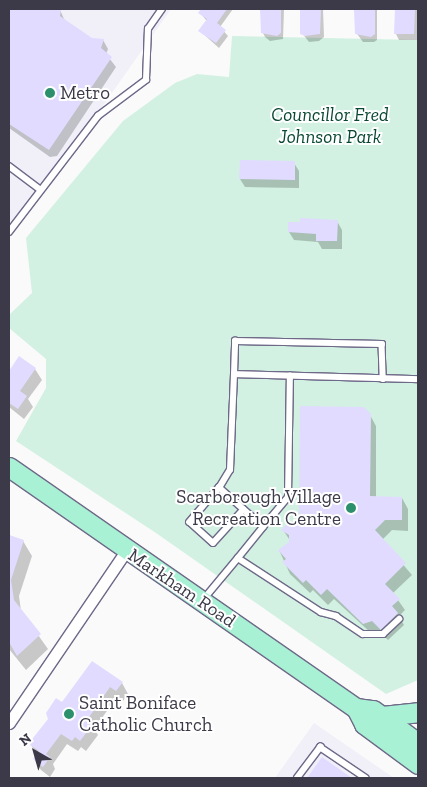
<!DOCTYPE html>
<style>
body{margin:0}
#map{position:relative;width:427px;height:787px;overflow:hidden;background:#fafafa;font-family:"Zilla Slab",serif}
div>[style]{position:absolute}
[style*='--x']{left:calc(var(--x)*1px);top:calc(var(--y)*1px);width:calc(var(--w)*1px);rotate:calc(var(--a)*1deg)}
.built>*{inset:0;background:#f1f0f9}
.green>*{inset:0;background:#d2f1e2}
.shadow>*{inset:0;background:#0003}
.building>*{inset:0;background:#e1dbff}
.roads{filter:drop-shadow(1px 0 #6e6988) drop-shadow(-1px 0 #6e6988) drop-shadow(0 1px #6e6988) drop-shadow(0 -1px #6e6988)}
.service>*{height:5.5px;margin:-2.75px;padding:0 2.75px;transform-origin:2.75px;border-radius:2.75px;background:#fff}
.minor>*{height:11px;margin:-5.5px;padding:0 5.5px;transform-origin:5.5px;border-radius:5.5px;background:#fff}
.primary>*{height:19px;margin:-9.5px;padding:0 9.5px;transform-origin:9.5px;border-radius:9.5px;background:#a9f1d4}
.dots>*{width:14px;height:14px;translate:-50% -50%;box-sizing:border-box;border:2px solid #fff;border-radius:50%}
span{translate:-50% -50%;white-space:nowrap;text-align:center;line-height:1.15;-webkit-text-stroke:4px #fff;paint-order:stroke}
.poi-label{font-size:19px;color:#3c3a48}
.left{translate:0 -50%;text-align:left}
.right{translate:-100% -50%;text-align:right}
.park-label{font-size:19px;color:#084732;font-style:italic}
.street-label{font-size:19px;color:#3c3a48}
.frame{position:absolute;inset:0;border:10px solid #3c3a48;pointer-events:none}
.north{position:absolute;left:10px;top:727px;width:50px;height:50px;-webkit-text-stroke:4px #fff;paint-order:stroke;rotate:322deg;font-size:14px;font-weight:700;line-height:20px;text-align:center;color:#3c3a48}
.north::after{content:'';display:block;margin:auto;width:18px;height:22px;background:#3c3a48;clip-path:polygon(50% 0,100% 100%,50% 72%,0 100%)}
</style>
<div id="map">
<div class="built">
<div style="clip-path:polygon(9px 9px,171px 9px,9px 239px)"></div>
<div style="clip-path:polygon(314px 723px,394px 778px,275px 778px)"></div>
</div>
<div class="green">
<div style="clip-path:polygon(232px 36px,418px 40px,418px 680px,386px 694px,156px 533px,16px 441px,46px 388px,46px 359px,9px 328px,9px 315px,32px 293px,26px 238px,123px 121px,175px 83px,197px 74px,229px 77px)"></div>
</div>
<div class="shadow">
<div style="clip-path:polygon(9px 9px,42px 9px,48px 13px,60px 10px,65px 21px,91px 39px,103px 40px,108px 49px,106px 54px,116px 67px,57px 156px,50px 157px,9px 128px)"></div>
<div style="clip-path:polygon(203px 9px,233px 9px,220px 27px,228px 36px,219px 48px,200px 31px,207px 21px,200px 13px)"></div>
<div style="clip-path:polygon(262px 9px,284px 9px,283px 39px,270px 41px,265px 37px,262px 31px)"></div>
<div style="clip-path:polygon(302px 9px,323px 9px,324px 37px,319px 41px,309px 42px,302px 33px)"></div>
<div style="clip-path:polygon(356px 9px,377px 9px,377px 40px,374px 42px,363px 42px,355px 31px)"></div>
<div style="clip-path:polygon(396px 9px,417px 9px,417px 40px,399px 40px,396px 34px)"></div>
<div style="clip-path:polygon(294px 163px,299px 171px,299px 188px,245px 187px,240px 179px)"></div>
<div style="clip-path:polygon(337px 221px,342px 230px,342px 249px,322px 249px,318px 242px,294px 240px,289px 232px,302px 223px)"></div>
<div style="clip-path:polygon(20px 358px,35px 369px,42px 380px,28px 399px,33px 407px,24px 419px,9px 407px,9px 373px)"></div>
<div style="clip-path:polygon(370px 415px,376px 426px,376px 498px,402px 498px,408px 509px,408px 531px,392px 530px,382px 540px,412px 575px,393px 593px,405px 610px,399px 616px,404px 625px,388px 640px,378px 630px,376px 635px,371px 633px,334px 599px,328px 605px,313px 590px,310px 593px,290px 574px,279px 550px,291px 542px,283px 530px,292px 529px,301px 521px)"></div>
<div style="clip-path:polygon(9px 535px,23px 541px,32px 556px,19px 596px,21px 611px,48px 649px,26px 670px,9px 649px)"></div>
<div style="clip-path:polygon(93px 663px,122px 683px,128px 694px,123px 701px,117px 697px,94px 729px,98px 735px,86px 751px,81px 747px,78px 751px,67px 744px,53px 764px,55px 769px,50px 777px,41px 770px,34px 759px,37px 755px,31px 745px)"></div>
</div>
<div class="building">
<div style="clip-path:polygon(9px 9px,61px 9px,60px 16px,92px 38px,104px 39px,101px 48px,112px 57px,49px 150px,9px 124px)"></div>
<div style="clip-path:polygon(201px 9px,227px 9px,217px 23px,226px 30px,216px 43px,198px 31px,207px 19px,198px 13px)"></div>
<div style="clip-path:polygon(260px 9px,281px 9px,281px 33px,277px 36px,261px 33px)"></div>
<div style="clip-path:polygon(300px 9px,321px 9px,320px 34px,305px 36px,300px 34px)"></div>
<div style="clip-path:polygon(354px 9px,375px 9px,375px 34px,371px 37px,355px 34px)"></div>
<div style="clip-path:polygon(395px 9px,415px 9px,414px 34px,394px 34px)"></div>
<div style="clip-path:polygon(240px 160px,295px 161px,295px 180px,239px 179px)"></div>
<div style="clip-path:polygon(300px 218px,338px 220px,337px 241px,316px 241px,316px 234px,288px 232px,288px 222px,300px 222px)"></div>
<div style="clip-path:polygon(19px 356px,36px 368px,20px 391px,27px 396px,18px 409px,9px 403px,9px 371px)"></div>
<div style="clip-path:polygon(300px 406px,364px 407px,371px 414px,370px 496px,402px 497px,402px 520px,385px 520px,375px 530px,406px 563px,385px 584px,400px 599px,392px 606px,398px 613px,381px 630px,372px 621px,363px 624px,327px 589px,321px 595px,306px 580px,303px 583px,282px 562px,286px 559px,278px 550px,289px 542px,289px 535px,281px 530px,288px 523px,292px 527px,299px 520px)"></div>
<div style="clip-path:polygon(9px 535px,24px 540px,11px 580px,14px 600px,41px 634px,17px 656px,9px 642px)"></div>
<div style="clip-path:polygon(92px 661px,123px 682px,116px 691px,110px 687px,87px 720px,93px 724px,80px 741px,75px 737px,72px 741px,61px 734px,46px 754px,50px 757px,43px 767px,33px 759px,39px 751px,30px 745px,33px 738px,48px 719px,46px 713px,56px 698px,62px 702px)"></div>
<div style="clip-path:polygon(322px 757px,352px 778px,307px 778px)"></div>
</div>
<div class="roads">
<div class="service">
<div style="--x:9;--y:166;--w:39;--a:37"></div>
<div style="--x:9;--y:232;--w:146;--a:-52.5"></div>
<div style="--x:98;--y:116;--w:60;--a:-36.9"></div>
<div style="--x:146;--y:80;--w:51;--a:-87.8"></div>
<div style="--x:148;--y:29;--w:24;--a:-55"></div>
<div style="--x:234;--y:374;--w:33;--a:-88"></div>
<div style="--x:235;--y:341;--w:147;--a:1.2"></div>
<div style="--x:382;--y:344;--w:35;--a:88"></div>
<div style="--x:219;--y:488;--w:45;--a:130.5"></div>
<div style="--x:190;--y:522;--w:31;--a:42"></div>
<div style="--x:213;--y:543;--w:45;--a:-47.7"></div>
<div style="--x:263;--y:527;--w:39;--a:-50"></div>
<div style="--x:288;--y:497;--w:121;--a:-89.1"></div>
<div style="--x:238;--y:558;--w:40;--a:-51"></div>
<div style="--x:263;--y:527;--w:59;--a:-138.4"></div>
<div style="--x:219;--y:488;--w:21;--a:-59"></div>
<div style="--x:230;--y:470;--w:96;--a:-87.6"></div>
<div style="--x:234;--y:374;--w:184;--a:1.6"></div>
<div style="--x:203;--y:600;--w:55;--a:-50.2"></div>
<div style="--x:238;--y:558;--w:99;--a:33"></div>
<div style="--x:321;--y:612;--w:16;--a:15"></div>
<div style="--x:336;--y:616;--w:32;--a:34"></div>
<div style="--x:363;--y:634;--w:20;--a:0"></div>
<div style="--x:383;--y:634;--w:22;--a:-43"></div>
<div style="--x:297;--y:778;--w:39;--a:-53"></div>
<div style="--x:320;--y:747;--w:55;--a:34"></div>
</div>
<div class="minor">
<div style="--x:9;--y:723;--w:208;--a:-55.8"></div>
</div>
<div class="primary">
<div style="--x:9;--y:467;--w:422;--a:34.8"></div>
<div style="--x:356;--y:708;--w:17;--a:7"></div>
<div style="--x:373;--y:710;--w:56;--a:36.3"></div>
<div style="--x:356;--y:708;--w:18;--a:63"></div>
<div style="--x:364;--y:724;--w:67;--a:36.5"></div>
<div style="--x:382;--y:716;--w:36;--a:-6"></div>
</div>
</div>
<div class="dots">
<div style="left:50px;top:93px;background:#2c906c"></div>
<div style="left:351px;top:508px;background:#2c906c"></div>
<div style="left:69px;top:714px;background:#2c906c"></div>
</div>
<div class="poi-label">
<span class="left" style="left:60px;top:93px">Metro</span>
<span class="right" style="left:341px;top:508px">Scarborough Village<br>Recreation Centre</span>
<span class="left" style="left:79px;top:714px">Saint Boniface<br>Catholic Church</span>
</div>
<div class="park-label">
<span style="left:330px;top:126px">Councillor Fred<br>Johnson Park</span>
</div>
<div class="street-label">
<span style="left:182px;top:588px;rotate:34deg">Markham Road</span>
</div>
<div class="frame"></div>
<div class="north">N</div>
</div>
